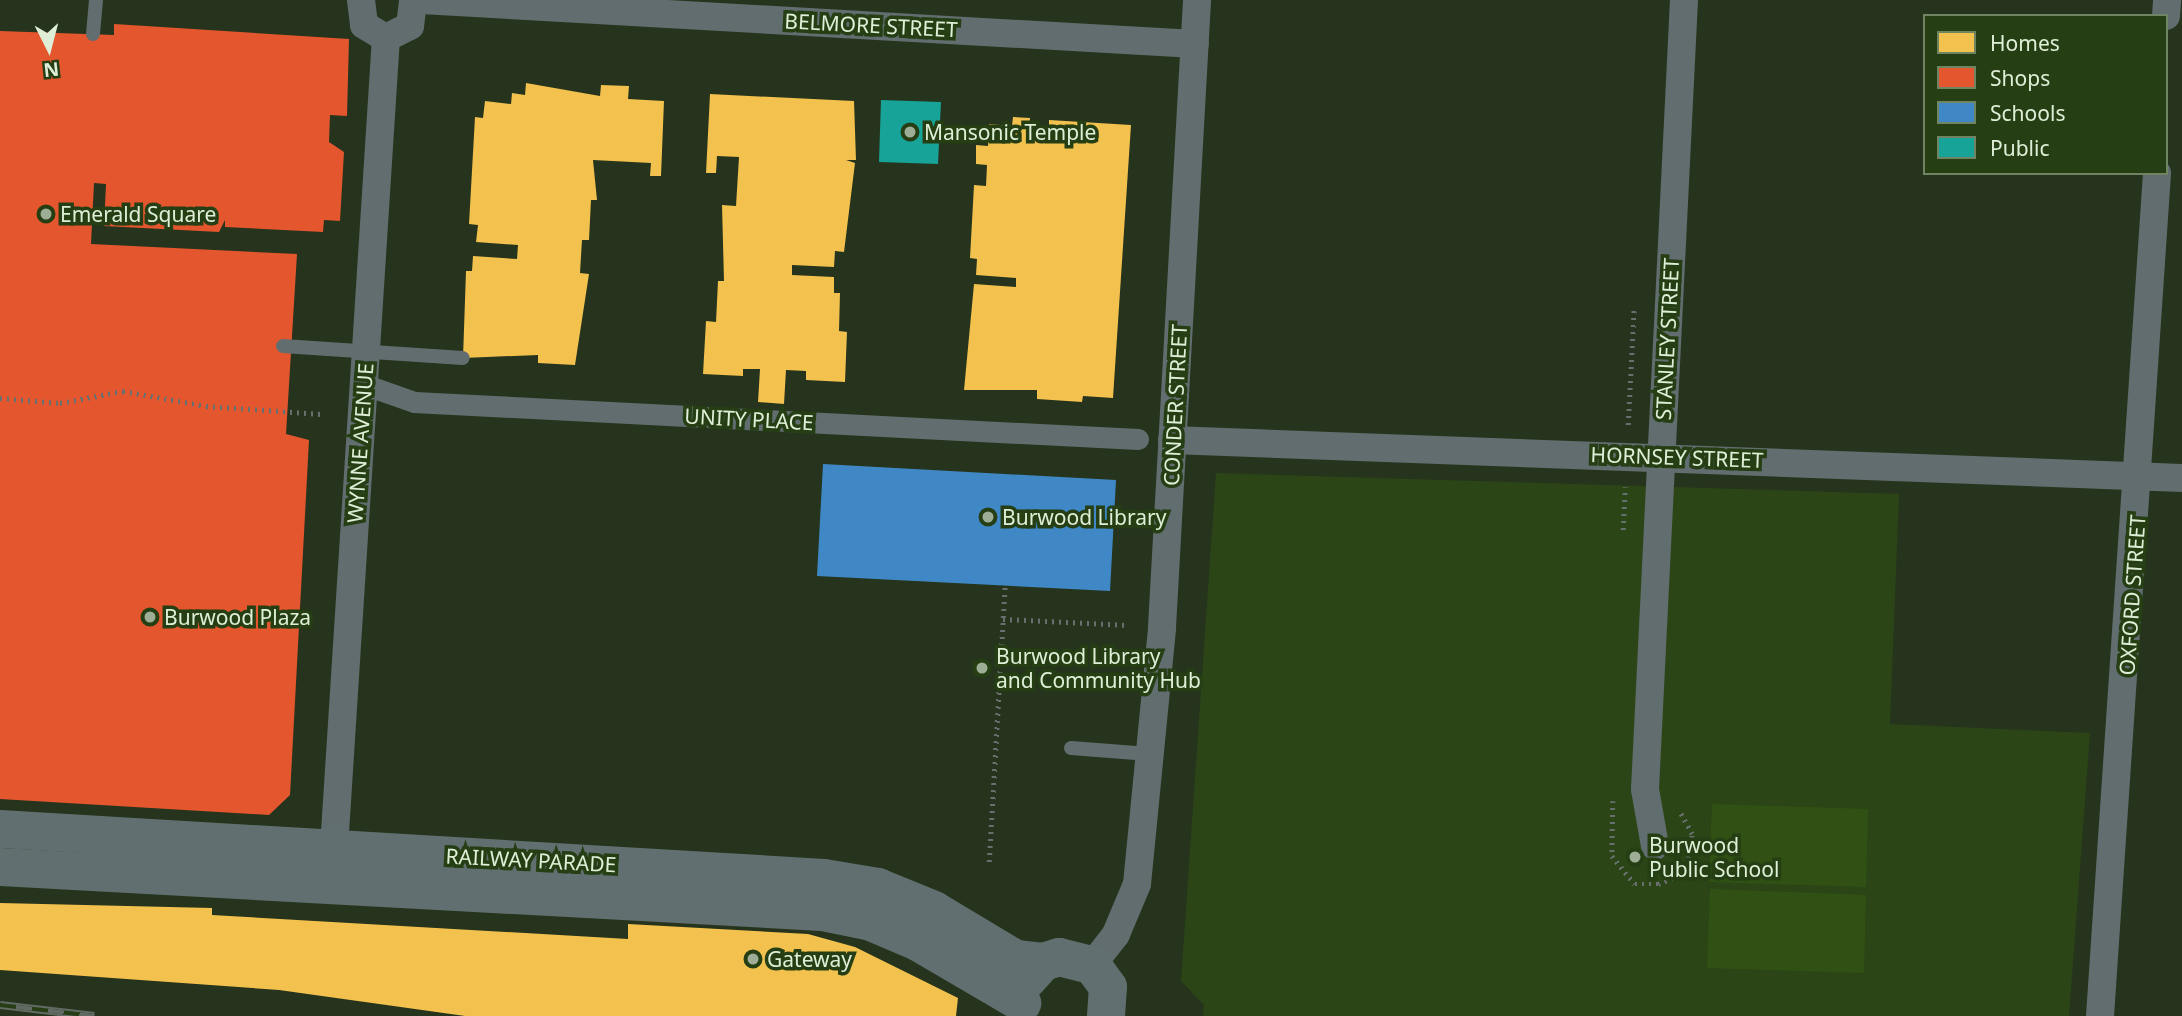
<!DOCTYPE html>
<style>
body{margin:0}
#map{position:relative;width:2182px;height:1016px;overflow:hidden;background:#26341d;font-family:"Noto Sans",sans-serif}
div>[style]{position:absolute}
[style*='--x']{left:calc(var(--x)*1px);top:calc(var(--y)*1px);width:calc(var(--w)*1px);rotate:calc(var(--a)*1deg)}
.built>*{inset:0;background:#2b4517}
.green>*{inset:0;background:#305113}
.homes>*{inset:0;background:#f2c14e}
.shops>*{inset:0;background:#e4572e}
.schools>*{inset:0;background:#3f88c5}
.public>*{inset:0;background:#17a398}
.path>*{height:4.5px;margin-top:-2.25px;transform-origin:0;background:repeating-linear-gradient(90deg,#67706f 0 2px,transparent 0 7px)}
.service>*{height:14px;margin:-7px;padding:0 7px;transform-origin:7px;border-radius:7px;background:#626d70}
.pedestrian>*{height:21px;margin:-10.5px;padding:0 10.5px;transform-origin:10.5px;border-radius:10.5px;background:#626d70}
.minor>*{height:28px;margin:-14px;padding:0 14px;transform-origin:14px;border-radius:14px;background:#626d70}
.secondary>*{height:38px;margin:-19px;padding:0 19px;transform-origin:19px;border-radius:19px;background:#626f70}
.rail>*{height:8px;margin-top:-4px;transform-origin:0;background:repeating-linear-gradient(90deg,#253e13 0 16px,#616b64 0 32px);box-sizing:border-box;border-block:2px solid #616b64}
.dots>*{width:19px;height:19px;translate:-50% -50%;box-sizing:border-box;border:4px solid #253e13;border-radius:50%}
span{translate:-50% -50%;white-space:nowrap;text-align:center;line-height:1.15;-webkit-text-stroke:7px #253e13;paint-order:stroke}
.street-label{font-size:21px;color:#dfeed6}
.poi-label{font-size:21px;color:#dfeed6}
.left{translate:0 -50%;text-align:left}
.legend{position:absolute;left:1923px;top:14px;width:245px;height:161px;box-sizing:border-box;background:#253e13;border:2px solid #6f8461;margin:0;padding:9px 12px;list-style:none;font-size:21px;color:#dfeed6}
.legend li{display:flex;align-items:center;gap:14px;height:35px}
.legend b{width:35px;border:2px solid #6f8461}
.north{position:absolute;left:14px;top:14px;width:70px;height:70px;-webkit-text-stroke:5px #253e13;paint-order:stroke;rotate:174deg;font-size:19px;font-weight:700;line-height:28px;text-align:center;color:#dfeed6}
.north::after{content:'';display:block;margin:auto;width:24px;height:32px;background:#dfeed6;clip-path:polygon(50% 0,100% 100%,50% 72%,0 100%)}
</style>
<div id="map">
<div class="built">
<div style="clip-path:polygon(1216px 473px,1899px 494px,1890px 724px,2090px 733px,2069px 1016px,1203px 1016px,1204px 1005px,1181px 981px)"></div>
</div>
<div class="green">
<div style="clip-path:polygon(1712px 804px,1868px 809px,1866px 887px,1709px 882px)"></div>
<div style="clip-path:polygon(1710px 889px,1866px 895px,1864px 973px,1707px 968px)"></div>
</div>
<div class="homes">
<div style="clip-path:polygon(526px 83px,600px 96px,601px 85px,629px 86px,628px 99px,664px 101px,661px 176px,650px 176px,651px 163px,593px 160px,597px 200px,591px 200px,589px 240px,582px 240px,580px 273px,589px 274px,575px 365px,538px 363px,538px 355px,463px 358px,466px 271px,472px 271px,473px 256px,517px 259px,518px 245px,476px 242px,478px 225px,469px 224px,475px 117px,483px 118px,485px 101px,511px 104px,512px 93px,525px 95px)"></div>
<div style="clip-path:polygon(710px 94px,854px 101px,856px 160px,846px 160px,855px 163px,844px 252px,835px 251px,834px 267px,792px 265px,792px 275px,834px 277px,834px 293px,840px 293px,839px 331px,847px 332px,845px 382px,806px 380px,806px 371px,786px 370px,784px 404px,758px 402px,760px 369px,743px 369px,743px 376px,703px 374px,706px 321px,716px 322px,718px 281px,724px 281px,722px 205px,736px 206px,739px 157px,717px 156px,716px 173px,706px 173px)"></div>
<div style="clip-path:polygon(1013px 117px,1030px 118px,1029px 130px,1049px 131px,1049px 120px,1131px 125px,1113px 398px,1083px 396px,1082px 402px,1037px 399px,1037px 390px,964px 390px,974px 284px,1016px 287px,1016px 278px,976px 275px,977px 259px,970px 258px,974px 185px,986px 186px,987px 165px,976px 164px,976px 145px,988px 146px,989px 124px,1012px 126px)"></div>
<div style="clip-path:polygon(0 903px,212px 908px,212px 915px,628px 939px,628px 924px,808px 934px,855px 947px,958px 998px,956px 1016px,465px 1016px,279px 990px,0 970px)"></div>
</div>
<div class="shops">
<div style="clip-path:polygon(114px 24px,349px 39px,347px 116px,330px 115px,329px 142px,344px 152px,340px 221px,324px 220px,323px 232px,225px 227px,225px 220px,219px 232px,104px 226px,106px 184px,94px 183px,91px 244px,297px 254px,286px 434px,309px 440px,290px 795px,269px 815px,0 799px,0 31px,114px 35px)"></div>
</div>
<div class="schools">
<div style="clip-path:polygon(823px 464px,1116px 480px,1110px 591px,817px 576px)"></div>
</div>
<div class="public">
<div style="clip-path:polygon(881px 100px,941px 102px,938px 164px,879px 162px)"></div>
</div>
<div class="path">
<div style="--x:0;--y:398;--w:60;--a:4.8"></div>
<div style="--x:60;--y:403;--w:64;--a:-10.8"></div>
<div style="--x:123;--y:391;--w:84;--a:10.2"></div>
<div style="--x:206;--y:406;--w:115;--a:4"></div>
<div style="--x:1628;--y:425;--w:117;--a:-87.1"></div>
<div style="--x:1623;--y:530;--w:43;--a:-87.3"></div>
<div style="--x:1003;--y:619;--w:125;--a:2.7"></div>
<div style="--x:1613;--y:801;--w:55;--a:91"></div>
<div style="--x:1612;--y:856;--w:36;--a:51"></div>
<div style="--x:1635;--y:884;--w:23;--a:0"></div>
<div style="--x:1658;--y:884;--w:30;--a:-23"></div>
<div style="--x:1686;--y:872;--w:38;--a:-81"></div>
<div style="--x:1692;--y:834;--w:23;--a:-119"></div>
<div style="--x:989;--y:862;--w:276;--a:-86.7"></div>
</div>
<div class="service">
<div style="--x:93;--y:34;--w:34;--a:-85"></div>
<div style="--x:283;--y:346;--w:180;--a:3.8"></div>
<div style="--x:1071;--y:748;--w:78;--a:4.4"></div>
</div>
<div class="pedestrian">
<div style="--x:363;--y:384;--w:54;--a:19.4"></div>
<div style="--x:414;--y:402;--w:725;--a:2.93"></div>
</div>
<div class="minor">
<div style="--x:361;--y:0;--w:25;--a:83"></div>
<div style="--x:364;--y:25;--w:26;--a:31"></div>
<div style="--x:386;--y:38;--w:27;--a:-27"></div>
<div style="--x:410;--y:26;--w:26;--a:-83"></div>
<div style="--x:422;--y:0;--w:774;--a:3.26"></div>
<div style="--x:2166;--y:16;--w:16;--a:-86"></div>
<div style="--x:1172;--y:440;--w:1011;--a:2.15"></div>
<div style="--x:1655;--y:846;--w:58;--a:-100"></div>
<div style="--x:1645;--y:789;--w:790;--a:-87.17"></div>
<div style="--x:334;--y:848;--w:812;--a:-86.33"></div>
<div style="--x:1092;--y:965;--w:39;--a:-52"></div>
<div style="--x:1116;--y:934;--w:54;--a:-67.2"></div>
<div style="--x:1137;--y:884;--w:258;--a:-84.4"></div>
<div style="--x:1162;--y:627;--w:628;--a:-86.8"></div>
<div style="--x:2100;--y:1016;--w:845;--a:-86.13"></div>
</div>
<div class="secondary">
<div style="--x:0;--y:829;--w:825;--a:3.4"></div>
<div style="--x:824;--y:878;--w:55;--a:9.5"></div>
<div style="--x:878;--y:887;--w:61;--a:22.3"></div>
<div style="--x:934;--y:910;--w:96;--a:30.9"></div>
<div style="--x:1016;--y:959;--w:27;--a:6"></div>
<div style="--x:0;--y:867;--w:823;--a:3.13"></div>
<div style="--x:822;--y:912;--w:50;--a:11.5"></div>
<div style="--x:871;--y:922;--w:51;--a:23.1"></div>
<div style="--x:918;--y:942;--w:121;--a:30.4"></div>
<div style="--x:1027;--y:980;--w:24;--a:-48"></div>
<div style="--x:1043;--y:962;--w:17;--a:-17"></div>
<div style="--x:1059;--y:957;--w:34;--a:14"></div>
<div style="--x:1092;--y:965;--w:27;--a:54"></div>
<div style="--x:1108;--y:987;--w:29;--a:94"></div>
</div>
<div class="rail">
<div style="--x:0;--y:1005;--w:95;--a:6.7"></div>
</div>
<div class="dots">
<div style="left:910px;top:132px;background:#9ead95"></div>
<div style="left:46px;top:214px;background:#9ead95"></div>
<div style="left:988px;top:517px;background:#9ead95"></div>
<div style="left:150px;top:617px;background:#9ead95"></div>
<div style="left:982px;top:668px;background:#9ead95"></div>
<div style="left:1635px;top:857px;background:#9ead95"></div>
<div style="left:753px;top:959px;background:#9ead95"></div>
</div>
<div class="street-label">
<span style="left:871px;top:25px;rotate:3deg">BELMORE STREET</span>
<span style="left:1667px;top:339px;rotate:-87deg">STANLEY STREET</span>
<span style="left:1175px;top:405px;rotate:-87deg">CONDER STREET</span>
<span style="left:749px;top:419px;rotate:3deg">UNITY PLACE</span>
<span style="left:360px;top:443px;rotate:-86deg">WYNNE AVENUE</span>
<span style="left:1677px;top:457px;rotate:2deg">HORNSEY STREET</span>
<span style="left:2132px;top:595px;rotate:-86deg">OXFORD STREET</span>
<span style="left:531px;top:860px;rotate:3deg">RAILWAY PARADE</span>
</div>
<div class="poi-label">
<span class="left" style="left:924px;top:132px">Mansonic Temple</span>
<span class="left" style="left:60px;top:214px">Emerald Square</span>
<span class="left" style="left:1002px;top:517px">Burwood Library</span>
<span class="left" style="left:164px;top:617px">Burwood Plaza</span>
<span class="left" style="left:996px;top:668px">Burwood Library<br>and Community Hub</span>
<span class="left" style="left:1649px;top:857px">Burwood<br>Public School</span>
<span class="left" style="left:767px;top:959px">Gateway</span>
</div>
<ul class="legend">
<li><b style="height:19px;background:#f2c14e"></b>Homes</li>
<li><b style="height:19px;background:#e4572e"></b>Shops</li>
<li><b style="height:19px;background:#3f88c5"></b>Schools</li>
<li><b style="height:19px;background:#17a398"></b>Public</li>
</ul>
<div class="north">N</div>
</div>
